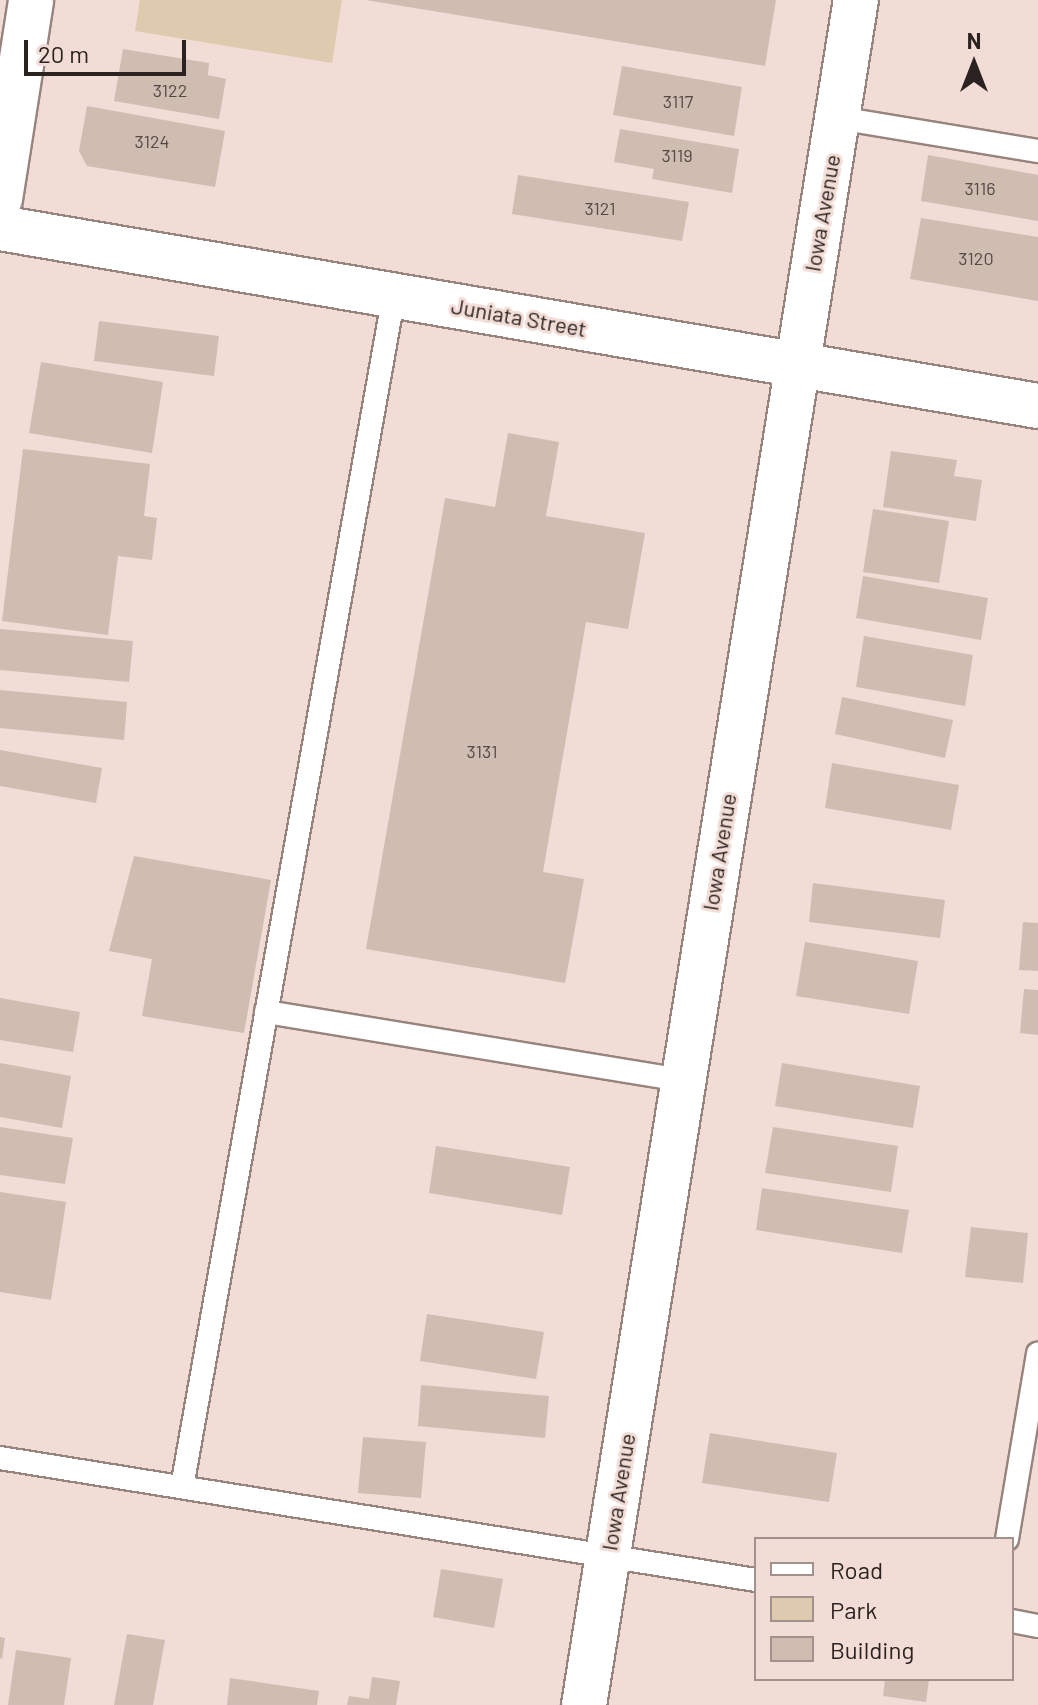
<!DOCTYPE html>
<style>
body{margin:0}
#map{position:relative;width:1038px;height:1705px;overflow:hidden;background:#f2dcd6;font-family:Barlow,sans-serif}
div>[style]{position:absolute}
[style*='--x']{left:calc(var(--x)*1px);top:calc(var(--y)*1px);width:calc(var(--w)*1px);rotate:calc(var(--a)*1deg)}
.green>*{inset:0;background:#decaaf}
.building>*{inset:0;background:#cfbdb2}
.roads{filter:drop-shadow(2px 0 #98847e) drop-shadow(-2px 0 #98847e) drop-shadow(0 2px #98847e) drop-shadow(0 -2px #98847e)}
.service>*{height:22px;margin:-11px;padding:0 11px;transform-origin:11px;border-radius:11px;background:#fff}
.minor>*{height:44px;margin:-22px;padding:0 22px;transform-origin:22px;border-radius:22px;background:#fff}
span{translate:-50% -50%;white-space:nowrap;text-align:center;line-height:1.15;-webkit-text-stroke:6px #f2dcd6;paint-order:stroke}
.number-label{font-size:18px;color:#544a45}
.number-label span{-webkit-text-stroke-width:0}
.street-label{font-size:22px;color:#2b2321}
.legend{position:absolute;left:754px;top:1537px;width:260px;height:144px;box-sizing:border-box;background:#f2dcd6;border:2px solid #a2928e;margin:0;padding:10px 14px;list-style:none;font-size:24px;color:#2b2321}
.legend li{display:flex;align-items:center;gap:16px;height:40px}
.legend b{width:40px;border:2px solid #a2928e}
.north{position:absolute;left:934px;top:24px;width:80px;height:80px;-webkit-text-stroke:6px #f2dcd6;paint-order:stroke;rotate:0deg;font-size:22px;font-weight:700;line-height:32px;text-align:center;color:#2b2321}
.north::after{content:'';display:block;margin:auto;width:28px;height:36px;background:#2b2321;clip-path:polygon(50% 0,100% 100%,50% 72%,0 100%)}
.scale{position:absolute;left:24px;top:40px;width:162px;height:36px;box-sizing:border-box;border:4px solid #2b2321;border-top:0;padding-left:10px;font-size:24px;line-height:28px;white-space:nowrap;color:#2b2321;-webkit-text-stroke:6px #f2dcd6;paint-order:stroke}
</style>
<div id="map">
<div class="green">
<div style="clip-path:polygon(140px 0,342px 0,332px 63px,135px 31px)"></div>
</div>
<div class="building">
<div style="clip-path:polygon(366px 0,776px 0,765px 66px)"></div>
<div style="clip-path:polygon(123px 49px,209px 63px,208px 75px,226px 79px,219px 119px,114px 101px)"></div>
<div style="clip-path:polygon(622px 66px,742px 87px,734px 136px,613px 115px)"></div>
<div style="clip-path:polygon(87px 106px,225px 131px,215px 187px,87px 166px,79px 151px)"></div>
<div style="clip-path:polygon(620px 129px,739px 149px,732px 193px,652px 179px,654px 169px,614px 162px)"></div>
<div style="clip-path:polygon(928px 155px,1038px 175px,1038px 221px,921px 201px)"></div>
<div style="clip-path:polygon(518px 175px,689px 202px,682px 241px,512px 214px)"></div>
<div style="clip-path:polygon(921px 218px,1038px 237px,1038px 301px,910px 279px)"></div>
<div style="clip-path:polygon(99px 321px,219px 336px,214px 376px,94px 361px)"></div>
<div style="clip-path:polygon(41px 362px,163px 382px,152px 453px,29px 433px)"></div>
<div style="clip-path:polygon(508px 433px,559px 442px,546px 516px,645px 533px,628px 629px,586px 622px,543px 872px,584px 879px,565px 983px,366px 949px,445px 498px,495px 507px)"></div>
<div style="clip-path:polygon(23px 449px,150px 464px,144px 516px,157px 518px,152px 560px,118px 556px,108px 635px,2px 621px)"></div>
<div style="clip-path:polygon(891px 451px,957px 460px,954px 476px,982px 480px,976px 521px,883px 507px)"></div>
<div style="clip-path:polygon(873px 509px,949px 521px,939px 583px,863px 572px)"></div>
<div style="clip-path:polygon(863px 576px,988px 598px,981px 640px,856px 618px)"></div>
<div style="clip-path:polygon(0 629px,133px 641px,129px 682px,0 670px)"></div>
<div style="clip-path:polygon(864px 636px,973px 655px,965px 706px,856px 687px)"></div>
<div style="clip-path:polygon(0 690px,127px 702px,124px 740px,0 728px)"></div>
<div style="clip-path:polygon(842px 697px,953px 720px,945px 758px,835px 734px)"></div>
<div style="clip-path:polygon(0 750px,102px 768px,96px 803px,0 786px)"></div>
<div style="clip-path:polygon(832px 763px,959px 785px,951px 830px,825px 808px)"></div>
<div style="clip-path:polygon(134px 856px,271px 880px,244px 1033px,142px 1016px,152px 959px,109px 951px)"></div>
<div style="clip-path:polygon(813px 883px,945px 900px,940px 938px,809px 922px)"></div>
<div style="clip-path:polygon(1023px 922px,1038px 923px,1038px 971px,1019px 970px)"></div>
<div style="clip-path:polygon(805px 942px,918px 961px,909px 1014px,796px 996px)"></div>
<div style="clip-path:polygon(1024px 989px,1038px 990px,1038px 1035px,1020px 1033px)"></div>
<div style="clip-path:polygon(0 998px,80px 1012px,73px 1052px,0 1040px)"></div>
<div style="clip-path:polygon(0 1063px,71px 1076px,62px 1128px,0 1117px)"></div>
<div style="clip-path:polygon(782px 1063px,920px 1086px,913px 1128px,775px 1106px)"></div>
<div style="clip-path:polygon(0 1127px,73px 1138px,65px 1184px,0 1175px)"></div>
<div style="clip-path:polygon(773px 1127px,898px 1146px,891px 1192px,765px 1173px)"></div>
<div style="clip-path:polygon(436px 1146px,570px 1167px,562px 1215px,429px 1193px)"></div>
<div style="clip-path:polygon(762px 1188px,909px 1210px,902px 1253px,756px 1230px)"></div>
<div style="clip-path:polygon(0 1192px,66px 1202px,51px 1300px,0 1292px)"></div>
<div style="clip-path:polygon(971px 1227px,1028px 1233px,1023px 1283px,965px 1277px)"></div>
<div style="clip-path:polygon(427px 1314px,544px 1332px,536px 1379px,420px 1361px)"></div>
<div style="clip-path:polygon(421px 1385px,549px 1396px,545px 1438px,418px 1426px)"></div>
<div style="clip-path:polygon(710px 1433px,837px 1453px,829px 1502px,702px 1483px)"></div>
<div style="clip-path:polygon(363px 1437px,426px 1442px,421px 1498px,358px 1493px)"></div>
<div style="clip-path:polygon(441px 1569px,503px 1579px,494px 1628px,433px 1617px)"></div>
<div style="clip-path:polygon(127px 1634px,165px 1640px,153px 1705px,114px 1705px)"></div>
<div style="clip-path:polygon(0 1637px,5px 1638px,2px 1659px,0 1658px)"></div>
<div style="clip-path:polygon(16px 1650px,71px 1658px,64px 1705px,8px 1705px)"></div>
<div style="clip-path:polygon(372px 1677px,400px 1681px,396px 1705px,347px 1705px,349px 1696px,369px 1699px)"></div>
<div style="clip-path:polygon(230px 1678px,319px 1691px,317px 1705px,227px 1705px)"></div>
<div style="clip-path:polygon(885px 1679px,929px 1679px,926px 1702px,883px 1696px)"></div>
</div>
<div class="roads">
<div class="service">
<div style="--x:838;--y:118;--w:203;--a:9.4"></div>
<div style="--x:266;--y:1012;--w:423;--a:9.3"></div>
<div style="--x:0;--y:1458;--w:766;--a:9.17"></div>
<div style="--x:182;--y:1487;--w:1211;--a:-79.92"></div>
<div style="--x:1007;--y:1539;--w:188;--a:-80.5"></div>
<div style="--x:1012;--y:1621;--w:26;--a:11"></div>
</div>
<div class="minor">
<div style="--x:0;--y:199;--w:201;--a:-81.1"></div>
<div style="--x:0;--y:228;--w:1053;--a:9.73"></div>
<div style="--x:584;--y:1705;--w:1727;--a:-80.94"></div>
</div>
</div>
<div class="number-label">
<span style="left:170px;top:90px">3122</span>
<span style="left:678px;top:101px">3117</span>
<span style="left:152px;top:141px">3124</span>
<span style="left:677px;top:155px">3119</span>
<span style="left:980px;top:188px">3116</span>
<span style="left:600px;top:208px">3121</span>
<span style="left:976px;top:258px">3120</span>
<span style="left:482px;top:751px">3131</span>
</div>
<div class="street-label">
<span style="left:822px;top:213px;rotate:-80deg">Iowa Avenue</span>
<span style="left:519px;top:317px;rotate:10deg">Juniata Street</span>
<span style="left:719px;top:852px;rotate:-81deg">Iowa Avenue</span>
<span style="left:618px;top:1492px;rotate:-81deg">Iowa Avenue</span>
</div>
<ul class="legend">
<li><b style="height:10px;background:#fff"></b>Road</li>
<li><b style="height:22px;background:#decaaf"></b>Park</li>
<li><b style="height:22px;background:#cfbdb2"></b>Building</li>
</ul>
<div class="north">N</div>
<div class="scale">20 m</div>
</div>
